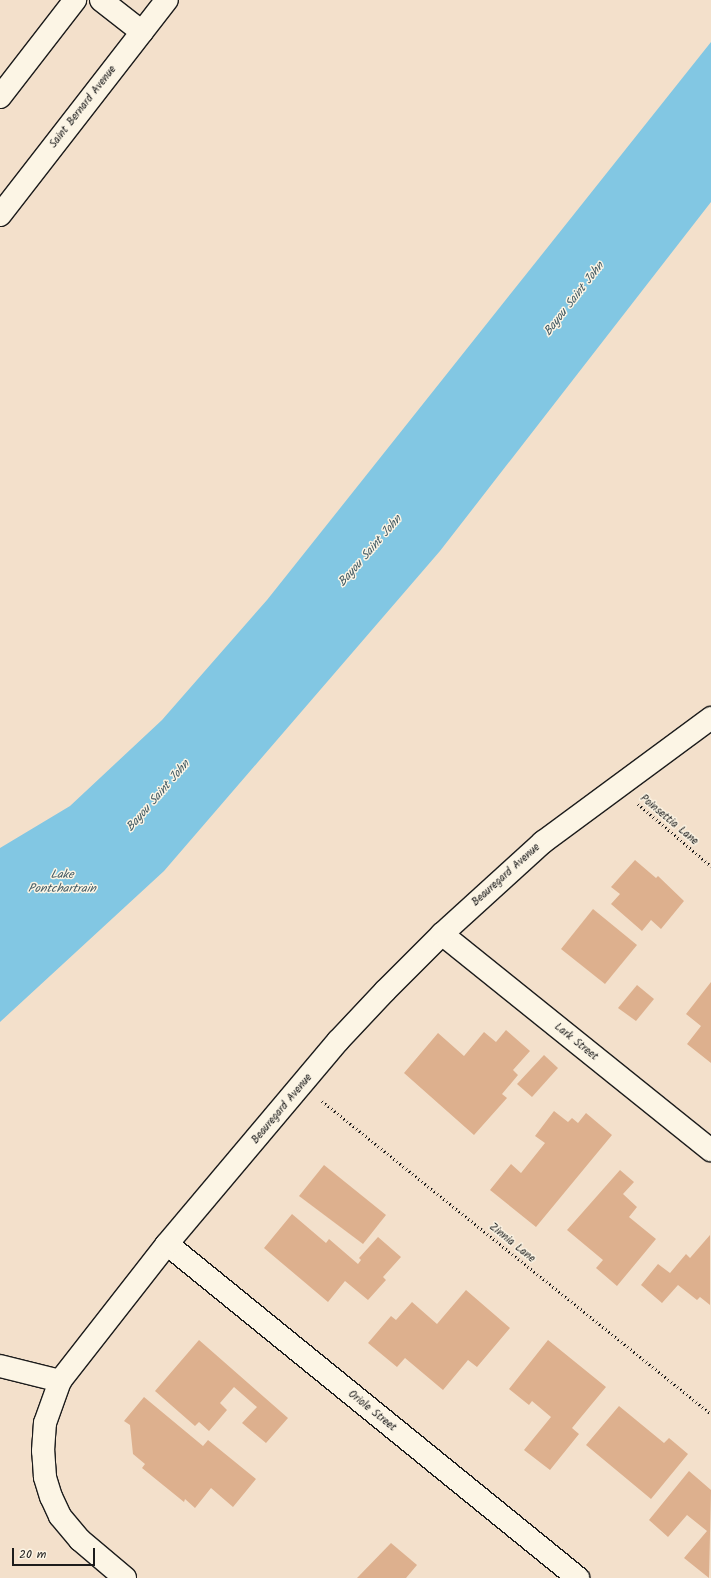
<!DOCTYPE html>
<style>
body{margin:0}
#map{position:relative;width:711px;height:1578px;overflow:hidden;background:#f3e0cb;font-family:Kalam,sans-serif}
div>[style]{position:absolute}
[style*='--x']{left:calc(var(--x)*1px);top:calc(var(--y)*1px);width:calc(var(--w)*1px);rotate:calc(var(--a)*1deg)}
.water>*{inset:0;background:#82c7e3}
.building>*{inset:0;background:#ddb08e}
.path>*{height:2.5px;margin-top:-1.25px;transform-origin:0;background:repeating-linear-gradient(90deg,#1c1c1c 0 1px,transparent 0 4px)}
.roads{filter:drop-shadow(1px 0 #1c1c1c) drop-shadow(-1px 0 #1c1c1c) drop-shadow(0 1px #1c1c1c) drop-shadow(0 -1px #1c1c1c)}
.street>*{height:22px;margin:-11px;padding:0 11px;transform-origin:11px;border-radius:11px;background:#fcf5e5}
.secondary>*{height:22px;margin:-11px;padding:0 11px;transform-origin:11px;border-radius:11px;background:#fcf5e5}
span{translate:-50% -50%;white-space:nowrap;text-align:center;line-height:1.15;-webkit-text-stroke:3px #fcf5e5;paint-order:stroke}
.street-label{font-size:11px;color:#1c1c1c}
.water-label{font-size:12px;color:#405862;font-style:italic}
.scale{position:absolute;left:12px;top:1548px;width:83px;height:18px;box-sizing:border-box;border:2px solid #1c1c1c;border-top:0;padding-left:5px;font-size:12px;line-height:14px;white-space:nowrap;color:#1c1c1c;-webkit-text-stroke:3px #fcf5e5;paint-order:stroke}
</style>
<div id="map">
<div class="water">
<div style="clip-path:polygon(711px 42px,711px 202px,440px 551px,164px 871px,0 1022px,0 848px,70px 806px,162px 720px,267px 600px)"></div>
</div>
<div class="building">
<div style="clip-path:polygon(635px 860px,656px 878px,658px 876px,684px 901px,661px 929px,651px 920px,642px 931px,611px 904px,620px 894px,611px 887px)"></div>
<div style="clip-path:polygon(593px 909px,637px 945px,605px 984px,561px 949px)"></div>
<div style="clip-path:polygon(711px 982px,711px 1063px,687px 1044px,701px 1026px,686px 1014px)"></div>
<div style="clip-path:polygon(637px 985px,654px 999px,636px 1021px,618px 1008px)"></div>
<div style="clip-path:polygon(506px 1030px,530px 1051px,513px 1070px,518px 1075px,502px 1094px,507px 1098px,474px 1135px,404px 1073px,438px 1033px,464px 1056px,484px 1032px,496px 1042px)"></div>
<div style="clip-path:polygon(544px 1055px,558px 1068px,532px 1097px,517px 1084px)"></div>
<div style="clip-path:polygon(554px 1111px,568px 1122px,572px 1118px,578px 1123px,586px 1113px,612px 1135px,536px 1227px,490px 1190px,511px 1164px,521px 1173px,545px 1143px,535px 1136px)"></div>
<div style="clip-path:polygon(324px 1165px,386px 1215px,363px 1244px,299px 1196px)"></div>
<div style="clip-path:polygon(620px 1170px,634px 1182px,623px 1194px,637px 1207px,629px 1217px,656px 1239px,617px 1286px,596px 1268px,603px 1260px,567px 1230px)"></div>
<div style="clip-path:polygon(292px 1214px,326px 1243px,329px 1239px,358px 1264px,361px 1260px,359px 1258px,378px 1237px,401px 1257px,383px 1277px,386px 1280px,368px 1300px,345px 1281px,328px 1302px,264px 1248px)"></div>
<div style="clip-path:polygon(710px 1235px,710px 1305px,700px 1297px,697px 1300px,678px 1285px,662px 1303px,641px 1285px,658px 1264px,670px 1273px,686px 1254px,690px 1258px)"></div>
<div style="clip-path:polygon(466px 1290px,510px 1328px,477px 1367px,468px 1360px,443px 1390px,405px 1358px,397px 1367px,368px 1343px,391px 1316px,396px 1320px,412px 1302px,437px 1324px)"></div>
<div style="clip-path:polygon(199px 1340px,288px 1418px,266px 1443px,242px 1423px,257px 1407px,234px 1387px,220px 1403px,227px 1410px,209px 1431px,199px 1422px,195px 1426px,155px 1391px)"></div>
<div style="clip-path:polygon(548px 1340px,606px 1387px,572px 1428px,579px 1434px,550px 1470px,524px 1450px,551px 1417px,532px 1401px,529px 1405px,509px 1389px)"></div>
<div style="clip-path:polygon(144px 1397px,203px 1446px,208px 1440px,256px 1479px,233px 1507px,211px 1488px,195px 1508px,185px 1499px,184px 1502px,142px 1468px,145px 1464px,133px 1454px,130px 1425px,124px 1421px)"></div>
<div style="clip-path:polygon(619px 1406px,664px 1443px,669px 1438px,688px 1454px,651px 1499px,586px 1445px)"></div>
<div style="clip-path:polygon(689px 1471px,711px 1490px,709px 1578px,684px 1558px,707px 1531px,687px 1515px,668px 1537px,649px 1520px)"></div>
<div style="clip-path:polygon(391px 1543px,417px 1565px,406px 1578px,357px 1578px)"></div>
</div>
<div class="path">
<div style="--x:638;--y:804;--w:96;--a:40.3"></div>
<div style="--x:322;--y:1101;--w:499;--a:38.8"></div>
</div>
<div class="roads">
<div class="street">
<div style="--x:101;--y:0;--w:52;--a:38"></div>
<div style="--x:442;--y:934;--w:345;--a:38.8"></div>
<div style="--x:167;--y:1244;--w:530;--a:39.1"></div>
<div style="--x:0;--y:1366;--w:62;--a:14"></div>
<div style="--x:125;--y:1578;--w:59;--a:-139.8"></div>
<div style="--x:80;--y:1540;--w:31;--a:-130"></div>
<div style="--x:60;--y:1516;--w:21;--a:-115"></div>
<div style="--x:51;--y:1497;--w:21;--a:-107"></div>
<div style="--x:45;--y:1477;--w:26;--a:-94"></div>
<div style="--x:43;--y:1451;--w:28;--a:-86"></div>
<div style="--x:45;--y:1423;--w:45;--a:-70.3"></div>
<div style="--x:60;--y:1381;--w:174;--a:-52"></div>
<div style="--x:167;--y:1244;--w:265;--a:-49.9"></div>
<div style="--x:338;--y:1041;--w:69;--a:-46.8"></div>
<div style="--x:385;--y:991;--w:81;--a:-45"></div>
<div style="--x:442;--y:934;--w:137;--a:-42.3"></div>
<div style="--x:543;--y:842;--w:209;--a:-36.4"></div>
</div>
<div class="secondary">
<div style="--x:0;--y:97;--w:123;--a:-52.3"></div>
<div style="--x:0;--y:215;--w:272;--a:-52.2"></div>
</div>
</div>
<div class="street-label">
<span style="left:83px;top:107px;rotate:-52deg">Saint Bernard Avenue</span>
<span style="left:669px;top:820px;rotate:40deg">Poinsettia Lane</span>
<span style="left:506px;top:875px;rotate:-42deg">Beauregard Avenue</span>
<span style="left:576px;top:1042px;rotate:39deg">Lark Street</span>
<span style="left:282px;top:1109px;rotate:-50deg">Beauregard Avenue</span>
<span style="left:512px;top:1243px;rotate:39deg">Zinnia Lane</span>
<span style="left:372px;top:1411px;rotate:39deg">Oriole Street</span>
</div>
<div class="water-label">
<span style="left:574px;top:299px;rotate:-52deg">Bayou Saint John</span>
<span style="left:370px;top:551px;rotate:-49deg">Bayou Saint John</span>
<span style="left:158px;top:796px;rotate:-49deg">Bayou Saint John</span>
<span style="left:62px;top:882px">Lake<br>Pontchartrain</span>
</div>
<div class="scale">20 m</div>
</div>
